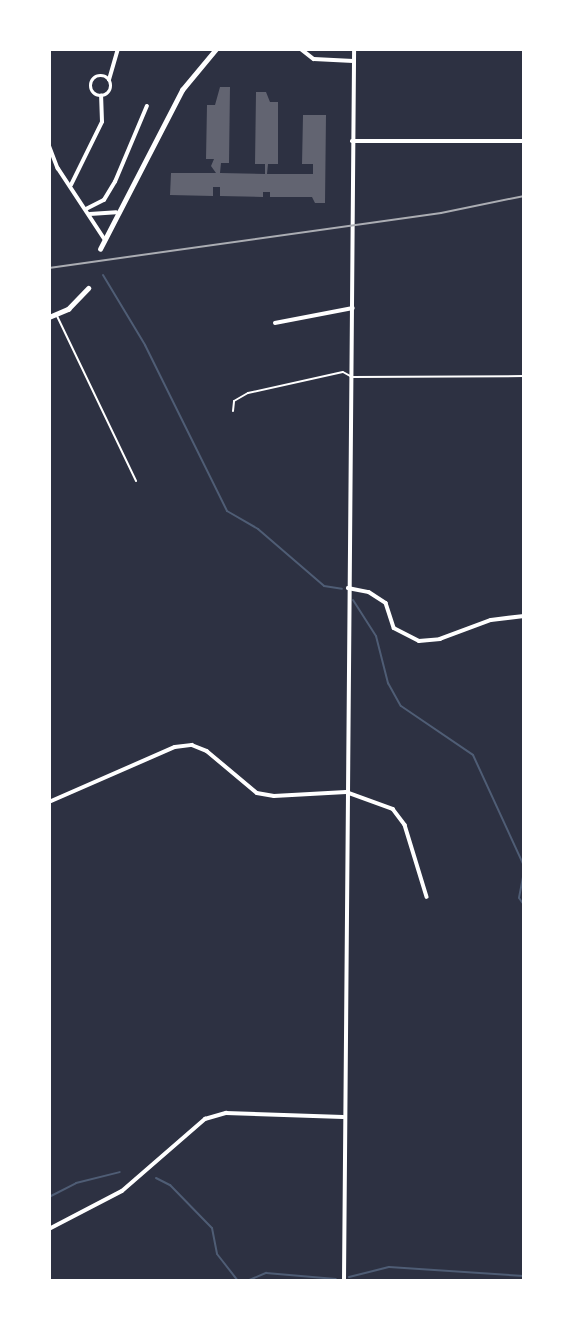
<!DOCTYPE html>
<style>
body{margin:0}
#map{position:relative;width:573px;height:1330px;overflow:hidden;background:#2d3142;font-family:"DejaVu Sans",sans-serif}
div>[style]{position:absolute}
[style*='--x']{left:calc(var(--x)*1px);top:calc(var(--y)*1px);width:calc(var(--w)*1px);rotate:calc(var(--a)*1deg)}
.stream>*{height:2px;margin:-1px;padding:0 1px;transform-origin:1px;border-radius:1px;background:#4f5d75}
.building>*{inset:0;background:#626471}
.service>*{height:2px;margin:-1px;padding:0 1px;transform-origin:1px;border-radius:1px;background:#fff}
.minor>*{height:3.5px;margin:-1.75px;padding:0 1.75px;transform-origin:1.75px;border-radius:1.75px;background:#fff}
.minor>.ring{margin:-1.75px;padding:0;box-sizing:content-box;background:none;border:3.5px solid #fff;border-radius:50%}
.tertiary>*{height:3.5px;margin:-1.75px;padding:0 1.75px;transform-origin:1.75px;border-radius:1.75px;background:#fff}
.secondary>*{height:4.5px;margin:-2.25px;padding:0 2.25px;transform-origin:2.25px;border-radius:2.25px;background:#fff}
.tram>*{height:2px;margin:-1px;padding:0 1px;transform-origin:1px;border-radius:1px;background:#abadb3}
span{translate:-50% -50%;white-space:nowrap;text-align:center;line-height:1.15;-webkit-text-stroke:5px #fff;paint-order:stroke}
.frame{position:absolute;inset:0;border:51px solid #fff;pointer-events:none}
</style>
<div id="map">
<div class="stream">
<div style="--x:103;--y:275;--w:82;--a:59"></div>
<div style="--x:145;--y:345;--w:185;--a:63.7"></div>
<div style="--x:227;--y:511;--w:36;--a:30"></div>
<div style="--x:258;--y:529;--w:87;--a:40.8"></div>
<div style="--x:324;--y:586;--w:18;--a:9"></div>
<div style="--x:353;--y:600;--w:43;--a:57.4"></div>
<div style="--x:376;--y:636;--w:49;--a:75.7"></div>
<div style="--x:388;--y:683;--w:26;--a:61"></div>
<div style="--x:401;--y:706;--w:87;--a:34.2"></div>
<div style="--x:473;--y:755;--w:122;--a:65.3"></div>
<div style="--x:524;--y:872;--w:26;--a:101"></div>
<div style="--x:519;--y:898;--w:9;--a:54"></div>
<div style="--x:156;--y:1178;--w:16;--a:27"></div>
<div style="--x:170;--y:1185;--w:60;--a:45.7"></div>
<div style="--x:212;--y:1228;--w:26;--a:79"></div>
<div style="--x:217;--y:1254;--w:34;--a:52"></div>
<div style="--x:49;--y:1197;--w:30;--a:-27"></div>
<div style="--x:76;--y:1183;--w:45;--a:-14"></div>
<div style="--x:349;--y:1277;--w:41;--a:-14"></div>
<div style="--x:389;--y:1267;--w:135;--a:3.8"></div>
<div style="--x:247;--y:1281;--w:21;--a:-23"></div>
<div style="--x:266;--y:1273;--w:70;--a:4.9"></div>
</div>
<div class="building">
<div style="clip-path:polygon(220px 87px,230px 87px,229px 163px,221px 163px,220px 173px,265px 174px,265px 164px,255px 164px,256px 92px,266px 92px,270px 102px,278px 102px,278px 164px,268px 164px,267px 174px,313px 174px,313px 164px,302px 164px,303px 115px,326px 115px,325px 203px,315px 203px,312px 197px,270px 197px,270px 192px,263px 192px,263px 197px,220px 196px,220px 187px,213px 187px,213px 196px,170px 195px,171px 173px,216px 173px,211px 166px,214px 159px,206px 159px,207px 105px,215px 105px)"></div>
</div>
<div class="service">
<div style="--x:57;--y:316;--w:183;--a:64.4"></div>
<div style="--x:233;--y:411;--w:10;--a:-84"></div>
<div style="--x:234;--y:401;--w:16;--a:-30"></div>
<div style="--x:248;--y:393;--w:97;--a:-12.5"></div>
<div style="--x:343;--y:372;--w:10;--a:29"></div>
<div style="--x:352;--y:377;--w:172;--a:-0.3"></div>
</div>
<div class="minor">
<div style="--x:301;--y:49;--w:16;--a:38"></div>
<div style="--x:314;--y:59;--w:39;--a:3"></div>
<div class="ring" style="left:91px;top:76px;width:16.5px;height:16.5px"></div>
<div style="--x:109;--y:80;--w:32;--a:-74"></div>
<div style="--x:352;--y:141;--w:172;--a:0"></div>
<div style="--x:49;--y:145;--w:25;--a:69"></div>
<div style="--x:58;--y:168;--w:84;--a:56.7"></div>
<div style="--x:71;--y:185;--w:70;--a:-63.8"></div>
<div style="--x:102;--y:122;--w:26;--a:-92"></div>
<div style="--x:86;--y:209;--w:20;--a:-27"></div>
<div style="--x:104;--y:200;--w:21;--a:-59"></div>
<div style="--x:115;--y:182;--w:82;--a:-67.2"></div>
<div style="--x:90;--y:214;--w:26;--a:-4"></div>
<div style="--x:275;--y:323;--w:79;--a:-10.9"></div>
<div style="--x:348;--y:588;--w:21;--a:11"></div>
<div style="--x:369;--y:592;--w:20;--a:33"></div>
<div style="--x:386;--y:603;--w:26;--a:72"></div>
<div style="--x:394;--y:628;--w:28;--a:27"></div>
<div style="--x:419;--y:641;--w:21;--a:-5"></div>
<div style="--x:440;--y:639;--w:54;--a:-20.4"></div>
<div style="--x:491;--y:620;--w:33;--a:-7"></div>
<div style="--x:49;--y:802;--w:137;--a:-23.6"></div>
<div style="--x:175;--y:747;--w:17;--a:-7"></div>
<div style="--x:192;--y:745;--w:16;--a:22"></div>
<div style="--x:207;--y:751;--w:65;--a:40"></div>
<div style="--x:257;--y:793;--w:17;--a:10"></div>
<div style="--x:274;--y:796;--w:72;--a:-3.2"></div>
<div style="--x:346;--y:792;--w:50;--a:19.9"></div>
<div style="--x:393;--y:809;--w:20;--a:53"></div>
<div style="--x:405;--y:825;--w:75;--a:73"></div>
<div style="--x:49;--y:1229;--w:82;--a:-27.5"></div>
<div style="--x:122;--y:1191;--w:110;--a:-40.9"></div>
<div style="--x:205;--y:1119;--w:22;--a:-16"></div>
<div style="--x:226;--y:1113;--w:117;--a:2"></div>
</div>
<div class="tertiary">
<div style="--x:344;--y:1281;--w:1232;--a:-89.53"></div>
</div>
<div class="secondary">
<div style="--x:100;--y:249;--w:179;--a:-62.7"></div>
<div style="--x:182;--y:90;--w:53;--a:-50.3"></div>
<div style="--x:49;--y:317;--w:21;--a:-23"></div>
<div style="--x:68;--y:309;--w:29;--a:-46"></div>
</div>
<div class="tram">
<div style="--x:49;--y:268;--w:396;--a:-8"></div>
<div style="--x:441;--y:213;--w:85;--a:-11.6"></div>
</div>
<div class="frame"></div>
</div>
